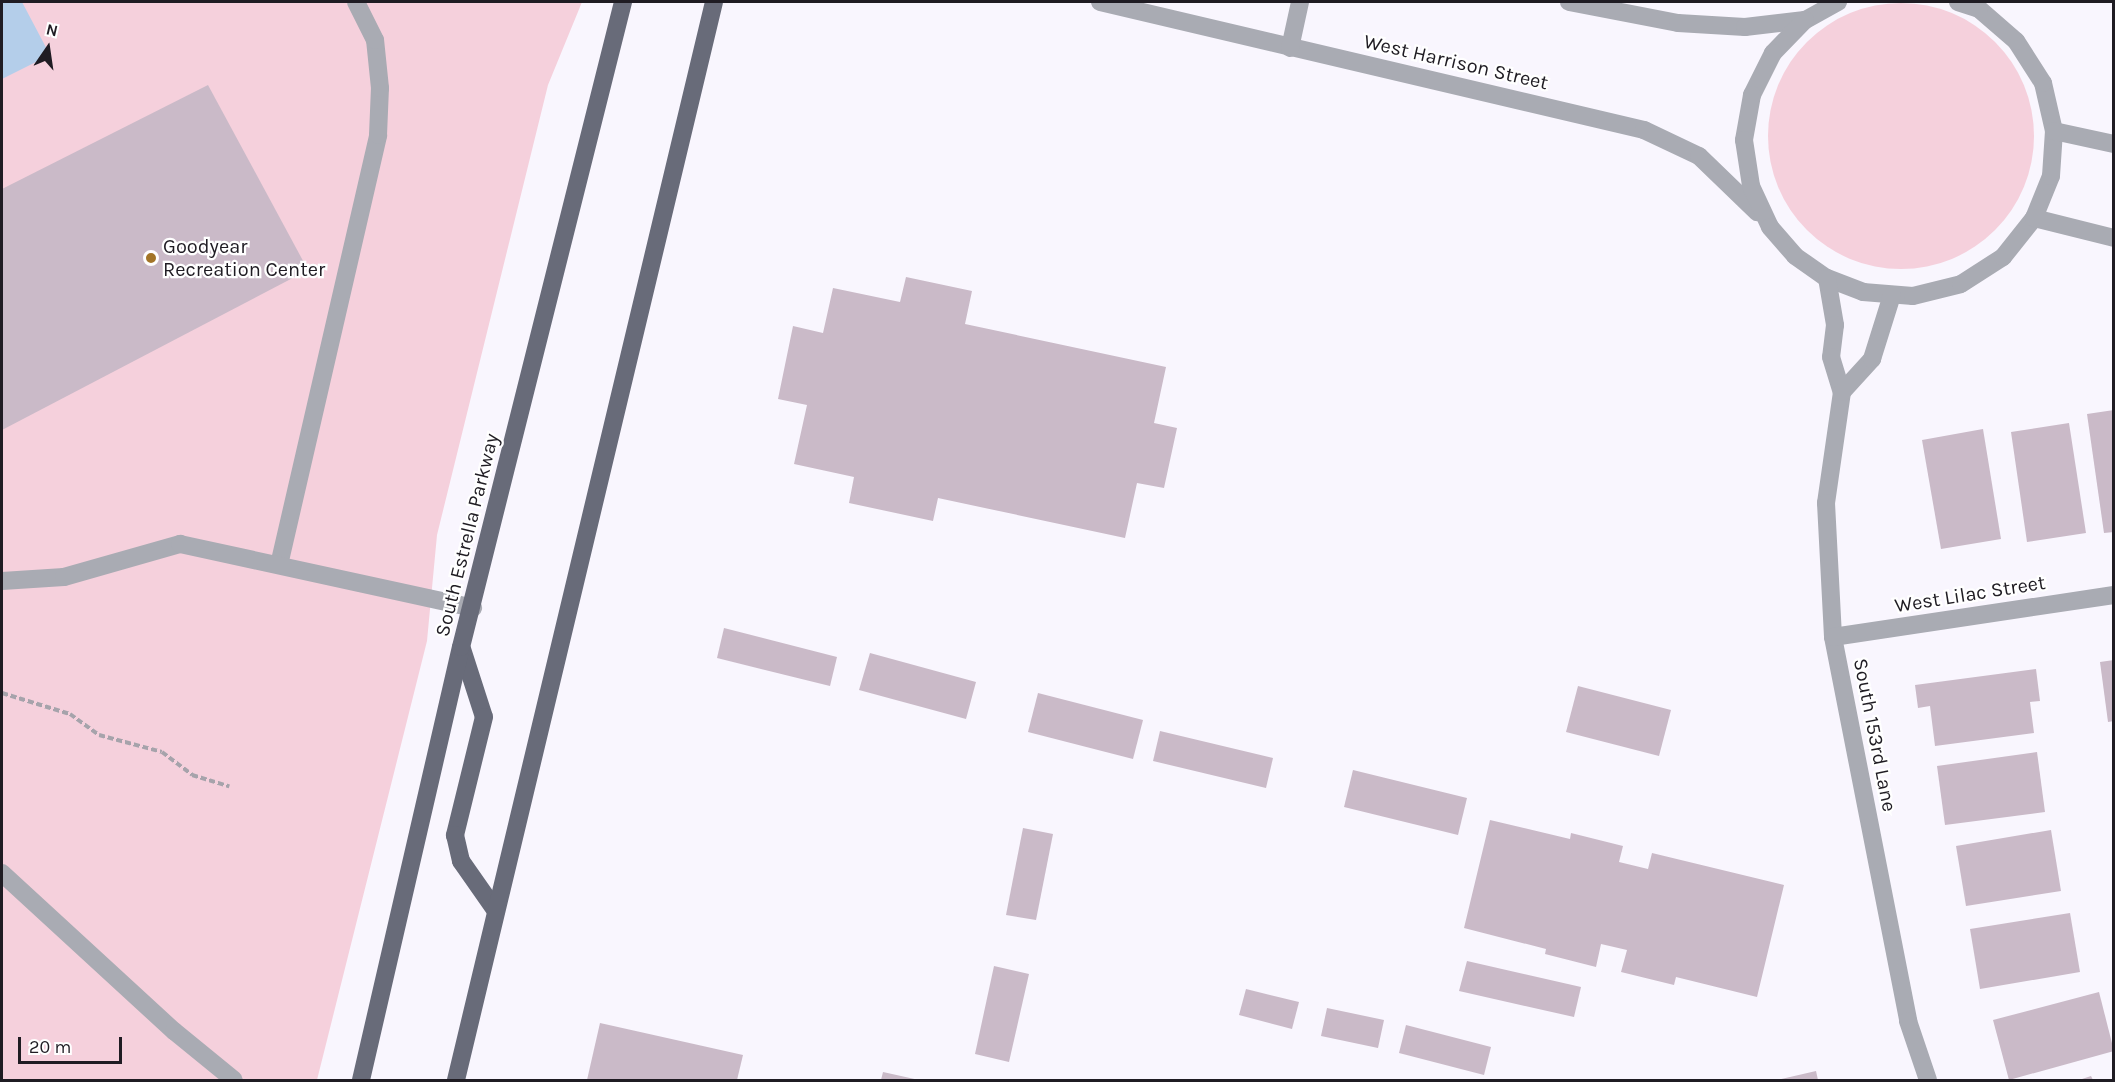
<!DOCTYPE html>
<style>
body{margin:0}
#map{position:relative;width:2115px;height:1082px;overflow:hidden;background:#f9f6fe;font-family:Karla,sans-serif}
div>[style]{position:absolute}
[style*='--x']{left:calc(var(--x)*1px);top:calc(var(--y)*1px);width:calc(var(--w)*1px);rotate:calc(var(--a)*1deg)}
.green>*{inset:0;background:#f5d0dc}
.round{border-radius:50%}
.water>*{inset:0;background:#b4ceea}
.building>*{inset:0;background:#cabac8}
.path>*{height:4px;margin-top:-2px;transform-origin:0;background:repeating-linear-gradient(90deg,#a6a3ab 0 6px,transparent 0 9px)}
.minor>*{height:18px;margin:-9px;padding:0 9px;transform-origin:9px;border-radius:9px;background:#a9abb3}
.major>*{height:18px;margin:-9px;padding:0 9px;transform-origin:9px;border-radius:9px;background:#686b79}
.dots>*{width:16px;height:16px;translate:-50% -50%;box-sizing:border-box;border:3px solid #fff;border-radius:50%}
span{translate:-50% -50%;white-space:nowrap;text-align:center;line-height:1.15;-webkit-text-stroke:4.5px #fff;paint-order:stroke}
.street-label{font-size:20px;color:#1f1c23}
.poi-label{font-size:20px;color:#1f1c23}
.left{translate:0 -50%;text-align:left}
.frame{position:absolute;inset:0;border:3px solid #1f1c23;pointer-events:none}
.north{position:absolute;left:18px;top:18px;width:60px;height:60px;-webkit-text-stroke:4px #fff;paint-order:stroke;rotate:13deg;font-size:16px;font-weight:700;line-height:24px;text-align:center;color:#1f1c23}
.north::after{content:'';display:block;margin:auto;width:21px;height:27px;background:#1f1c23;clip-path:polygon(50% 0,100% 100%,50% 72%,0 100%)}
.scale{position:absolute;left:18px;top:1037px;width:104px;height:27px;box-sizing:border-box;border:3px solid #1f1c23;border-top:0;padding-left:8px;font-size:18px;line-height:21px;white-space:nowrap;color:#1f1c23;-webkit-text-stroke:4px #fff;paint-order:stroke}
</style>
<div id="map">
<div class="green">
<div style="clip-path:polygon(2px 2px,582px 2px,548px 85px,437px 535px,427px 641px,317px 1080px,2px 1080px)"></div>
<div class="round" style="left:1768px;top:3px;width:266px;height:266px"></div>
</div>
<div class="water">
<div style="clip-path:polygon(2px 2px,22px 2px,50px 55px,2px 79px)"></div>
</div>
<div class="building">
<div style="clip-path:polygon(208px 85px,308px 270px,2px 430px,2px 189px)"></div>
<div style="clip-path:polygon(906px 277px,972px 291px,965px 324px,1166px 367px,1154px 423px,1177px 428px,1164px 488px,1137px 483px,1125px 538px,938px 498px,933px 521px,849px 503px,854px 477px,794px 464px,807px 405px,778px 399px,793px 326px,823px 333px,833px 288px,900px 302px)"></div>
<div style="clip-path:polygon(2114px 410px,2114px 532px,2104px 533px,2087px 414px)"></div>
<div style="clip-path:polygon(2069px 423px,2086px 533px,2027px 542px,2011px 432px)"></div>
<div style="clip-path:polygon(1983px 429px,2001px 539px,1941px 549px,1922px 440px)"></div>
<div style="clip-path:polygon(724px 628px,837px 657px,830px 686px,717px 658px)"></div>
<div style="clip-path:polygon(870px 653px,976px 682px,966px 719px,859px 690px)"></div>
<div style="clip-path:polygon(2114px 660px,2114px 721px,2108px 722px,2100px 662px)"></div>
<div style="clip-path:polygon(2036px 669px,2040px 701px,2030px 702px,2034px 733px,1935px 746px,1930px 706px,1918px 708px,1915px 685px)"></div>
<div style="clip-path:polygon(1578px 686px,1671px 710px,1659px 756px,1566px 732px)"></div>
<div style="clip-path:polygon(1038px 693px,1143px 720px,1133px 759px,1028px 732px)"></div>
<div style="clip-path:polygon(1160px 731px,1273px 758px,1266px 788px,1153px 761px)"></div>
<div style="clip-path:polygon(2037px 752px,2045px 812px,1945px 825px,1937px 766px)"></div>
<div style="clip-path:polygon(1353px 770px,1467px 798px,1458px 835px,1344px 807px)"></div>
<div style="clip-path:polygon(1490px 820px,1570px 839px,1571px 833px,1623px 846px,1619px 862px,1648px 869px,1652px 853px,1784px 885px,1757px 997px,1676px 977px,1674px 985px,1621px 972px,1627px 950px,1601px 944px,1596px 967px,1545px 954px,1546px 949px,1464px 928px)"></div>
<div style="clip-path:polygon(1023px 828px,1053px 834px,1036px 920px,1006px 915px)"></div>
<div style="clip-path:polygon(2051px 830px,2061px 891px,1966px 906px,1956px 846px)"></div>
<div style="clip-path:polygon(2070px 913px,2080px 972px,1980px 989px,1970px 929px)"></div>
<div style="clip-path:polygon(1467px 961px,1581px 987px,1574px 1017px,1459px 991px)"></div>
<div style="clip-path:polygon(994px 966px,1029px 974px,1009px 1062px,975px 1054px)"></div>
<div style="clip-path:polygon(1246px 989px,1299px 1002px,1292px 1029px,1239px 1015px)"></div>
<div style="clip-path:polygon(2099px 992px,2114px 1051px,2009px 1080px,1993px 1020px)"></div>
<div style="clip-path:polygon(1327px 1008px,1384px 1020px,1378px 1048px,1321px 1036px)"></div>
<div style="clip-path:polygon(600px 1023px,743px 1055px,737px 1080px,587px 1080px)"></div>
<div style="clip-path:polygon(1406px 1025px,1491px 1047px,1484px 1075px,1399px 1053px)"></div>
<div style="clip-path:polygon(1816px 1071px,1818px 1080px,1777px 1080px)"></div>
<div style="clip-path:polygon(883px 1072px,919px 1080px,881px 1080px)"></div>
<div style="clip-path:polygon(2091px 1076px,2093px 1080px,2079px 1080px)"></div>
</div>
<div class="path">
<div style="--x:2;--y:693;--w:71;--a:17.2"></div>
<div style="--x:70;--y:714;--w:36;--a:36"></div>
<div style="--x:99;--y:735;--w:65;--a:15.1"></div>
<div style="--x:162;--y:752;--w:38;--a:37"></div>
<div style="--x:192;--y:775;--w:39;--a:17"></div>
</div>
<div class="minor">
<div style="--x:1100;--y:2;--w:559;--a:13.24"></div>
<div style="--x:1644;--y:130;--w:61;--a:25.3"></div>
<div style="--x:1699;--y:156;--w:81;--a:44"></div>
<div style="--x:1569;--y:2;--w:111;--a:10.9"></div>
<div style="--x:1678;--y:23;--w:67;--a:3.4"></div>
<div style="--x:1745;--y:27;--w:60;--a:-6.7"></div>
<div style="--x:1838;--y:2;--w:38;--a:151"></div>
<div style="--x:1805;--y:20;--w:46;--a:134.1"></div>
<div style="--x:1773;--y:53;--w:47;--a:116.6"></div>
<div style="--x:1752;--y:95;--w:46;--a:100.1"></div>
<div style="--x:1744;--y:140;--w:47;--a:81.3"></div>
<div style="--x:1751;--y:186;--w:45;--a:65.1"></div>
<div style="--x:1770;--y:227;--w:38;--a:49"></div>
<div style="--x:1795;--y:256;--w:39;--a:35"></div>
<div style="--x:1827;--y:278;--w:39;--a:21"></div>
<div style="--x:1863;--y:292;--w:50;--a:4.6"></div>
<div style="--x:1913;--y:296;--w:49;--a:-14"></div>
<div style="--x:1961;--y:284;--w:50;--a:-32.7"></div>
<div style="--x:2003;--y:257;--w:50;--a:-51.5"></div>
<div style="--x:2034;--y:218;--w:45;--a:-68"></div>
<div style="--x:2051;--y:176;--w:45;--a:-86.2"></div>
<div style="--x:2054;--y:131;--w:49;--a:-102.9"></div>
<div style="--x:2043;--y:83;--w:50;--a:-122.7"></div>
<div style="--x:2016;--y:41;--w:49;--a:-139.1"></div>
<div style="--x:1979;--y:9;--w:22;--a:-162"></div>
<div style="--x:1290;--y:48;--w:47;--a:-77.7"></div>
<div style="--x:2054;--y:131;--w:61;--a:12.2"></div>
<div style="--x:2034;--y:218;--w:82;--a:14"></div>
<div style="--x:1827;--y:278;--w:48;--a:80.3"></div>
<div style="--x:1835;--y:325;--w:32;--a:97"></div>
<div style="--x:1831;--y:357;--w:37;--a:73"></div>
<div style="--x:1842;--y:392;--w:112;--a:98.2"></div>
<div style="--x:1826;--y:503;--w:134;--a:87"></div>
<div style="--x:1833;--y:637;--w:391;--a:78.9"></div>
<div style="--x:1908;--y:1021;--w:62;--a:71.3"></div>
<div style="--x:1842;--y:392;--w:45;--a:-47.7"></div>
<div style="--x:1872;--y:359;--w:67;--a:-72.6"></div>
<div style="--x:279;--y:565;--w:441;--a:-77"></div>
<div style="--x:378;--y:135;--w:47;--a:-87.6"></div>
<div style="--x:380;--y:88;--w:48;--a:-95.9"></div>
<div style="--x:375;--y:40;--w:42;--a:-116.6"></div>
<div style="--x:2;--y:581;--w:62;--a:-3.7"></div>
<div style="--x:64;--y:577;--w:121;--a:-15.9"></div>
<div style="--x:180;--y:544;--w:300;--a:12.3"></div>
<div style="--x:1833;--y:637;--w:284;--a:-8.5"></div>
<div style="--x:2;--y:873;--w:234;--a:42.6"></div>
<div style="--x:174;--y:1031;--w:77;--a:39.2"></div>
</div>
<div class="major">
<div style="--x:462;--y:649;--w:71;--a:72.1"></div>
<div style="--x:484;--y:717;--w:122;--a:103.8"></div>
<div style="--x:455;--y:835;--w:27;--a:77"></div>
<div style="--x:461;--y:861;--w:61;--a:55"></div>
<div style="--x:361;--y:1080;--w:444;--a:-77"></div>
<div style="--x:461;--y:647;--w:665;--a:-75.9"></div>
<div style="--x:456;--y:1080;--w:1108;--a:-76.54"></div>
</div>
<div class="dots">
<div style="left:151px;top:258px;background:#a37528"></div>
</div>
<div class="street-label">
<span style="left:1456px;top:62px;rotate:13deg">West Harrison Street</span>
<span style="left:467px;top:535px;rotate:-76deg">South Estrella Parkway</span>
<span style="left:1970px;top:594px;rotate:-9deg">West Lilac Street</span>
<span style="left:1875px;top:735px;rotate:79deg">South 153rd Lane</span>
</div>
<div class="poi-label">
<span class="left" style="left:163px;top:258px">Goodyear<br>Recreation Center</span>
</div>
<div class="frame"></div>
<div class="north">N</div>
<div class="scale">20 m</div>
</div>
